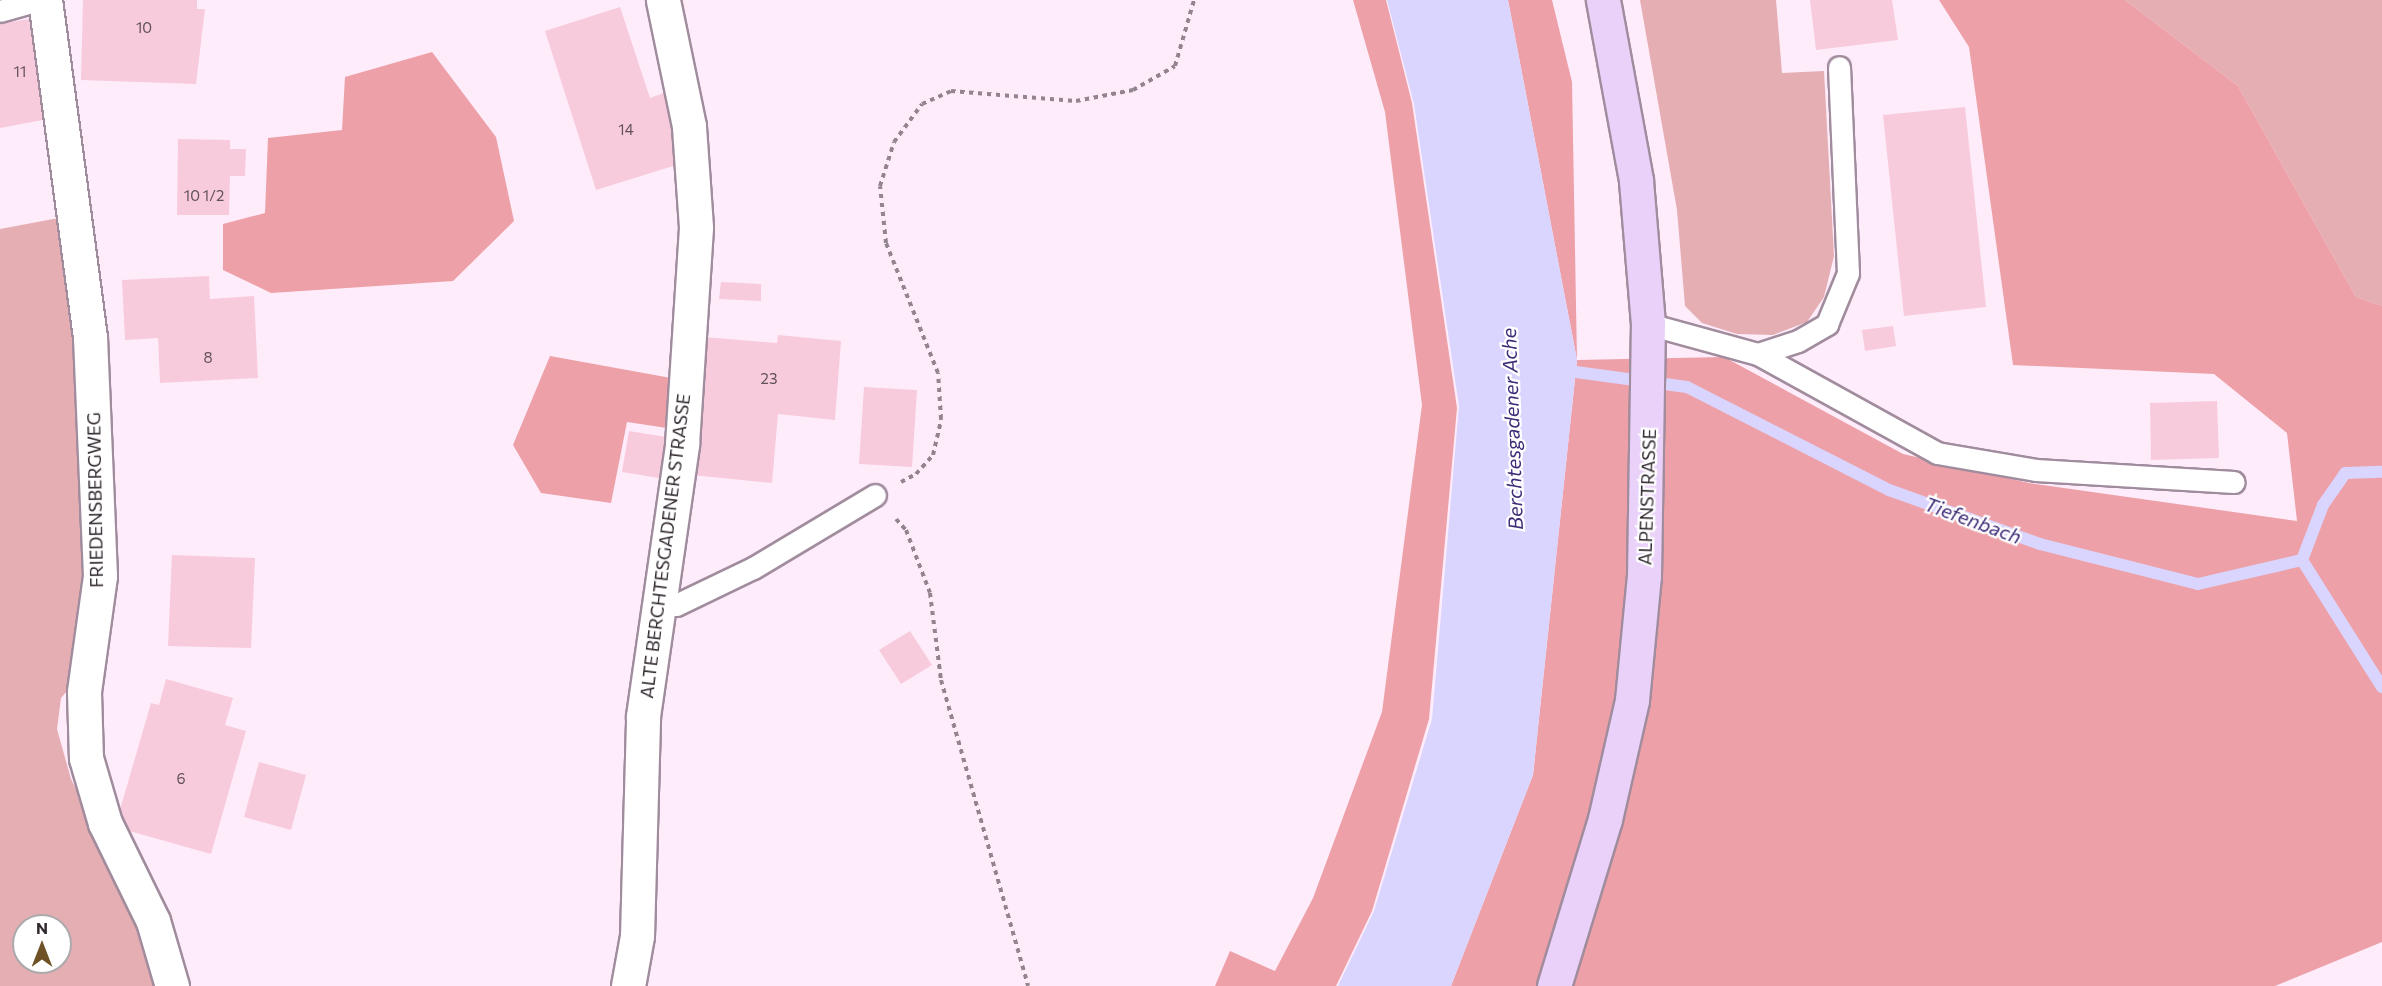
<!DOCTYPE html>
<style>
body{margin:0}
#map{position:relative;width:2382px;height:986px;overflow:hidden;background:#feecfb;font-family:Commissioner,sans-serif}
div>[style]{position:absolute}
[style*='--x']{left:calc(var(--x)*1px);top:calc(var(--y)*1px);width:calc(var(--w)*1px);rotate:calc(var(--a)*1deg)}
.green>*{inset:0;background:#e5aeb2}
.forest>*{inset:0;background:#eda0a7}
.water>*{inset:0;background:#dad5fe}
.stream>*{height:12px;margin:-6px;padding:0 6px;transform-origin:6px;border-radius:6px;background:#dad5fe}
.building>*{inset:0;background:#f8cbdc}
.path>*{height:4px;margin-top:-2px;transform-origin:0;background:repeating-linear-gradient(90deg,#928590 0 4.5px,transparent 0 9px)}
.roads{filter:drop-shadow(2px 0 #a18c9d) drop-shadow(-2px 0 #a18c9d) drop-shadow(0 2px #a18c9d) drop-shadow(0 -2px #a18c9d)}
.lane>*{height:21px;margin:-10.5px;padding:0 10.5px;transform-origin:10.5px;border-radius:10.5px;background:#fff}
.street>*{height:33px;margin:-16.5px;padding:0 16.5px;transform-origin:16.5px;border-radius:16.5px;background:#fff}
.primary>*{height:33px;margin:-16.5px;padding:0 16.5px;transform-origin:16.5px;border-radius:16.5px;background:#e9d1f9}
span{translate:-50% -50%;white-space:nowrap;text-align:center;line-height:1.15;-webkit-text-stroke:4.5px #fff;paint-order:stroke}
.number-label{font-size:15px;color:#62515a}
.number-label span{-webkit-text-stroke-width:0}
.street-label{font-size:18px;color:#30282f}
.water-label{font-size:20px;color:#402d78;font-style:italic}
.north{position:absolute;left:12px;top:914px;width:60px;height:60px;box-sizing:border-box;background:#fff;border:2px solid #aca9ac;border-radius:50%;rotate:0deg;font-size:16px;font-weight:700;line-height:24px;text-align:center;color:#30282f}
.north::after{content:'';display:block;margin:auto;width:21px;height:27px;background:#6e5124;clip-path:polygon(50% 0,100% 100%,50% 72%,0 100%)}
</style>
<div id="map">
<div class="green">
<div style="clip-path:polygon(1640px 0,1776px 0,1782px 73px,1824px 71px,1834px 256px,1824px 297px,1807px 322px,1773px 335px,1737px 334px,1702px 323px,1685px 306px,1677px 210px)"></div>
<div style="clip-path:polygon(2125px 0,2382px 0,2382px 306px,2356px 297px,2238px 86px)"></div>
<div style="clip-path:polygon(evenodd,64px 217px,79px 372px,85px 605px,73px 684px,61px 698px,57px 729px,71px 779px,124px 887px,160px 986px,0 986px,0 229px,64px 217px,24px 926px,60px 926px,60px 962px,24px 962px,24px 926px)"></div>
</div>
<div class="forest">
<div style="clip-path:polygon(1353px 0,1386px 0,1412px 103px,1457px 408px,1429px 719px,1372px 911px,1336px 986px,1215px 986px,1230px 951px,1275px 971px,1313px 898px,1382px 712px,1422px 405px,1385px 112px)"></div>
<div style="clip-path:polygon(1508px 0,1552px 0,1572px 82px,1577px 360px,1724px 357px,1903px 454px,2029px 483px,2297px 521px,2287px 433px,2214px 374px,2013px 365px,1969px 47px,1939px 0,2125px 0,2238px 86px,2356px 297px,2382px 306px,2382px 942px,2275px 986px,1451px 986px,1533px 775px,1577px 360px)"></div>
<div style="clip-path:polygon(432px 52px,496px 137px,514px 221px,453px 281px,271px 293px,223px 270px,223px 224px,265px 213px,268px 138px,342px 130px,345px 77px)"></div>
<div style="clip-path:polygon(550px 356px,671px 378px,667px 428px,627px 422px,611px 503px,541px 493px,513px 445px)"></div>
</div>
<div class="water">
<div style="clip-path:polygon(1387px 0,1508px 0,1577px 360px,1533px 775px,1451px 986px,1338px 986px,1374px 911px,1432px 719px,1459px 406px,1414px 104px)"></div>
</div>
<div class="stream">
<div style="--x:1561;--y:370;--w:127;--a:7.7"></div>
<div style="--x:1687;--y:387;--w:227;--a:27"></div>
<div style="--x:1889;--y:490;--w:160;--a:19.7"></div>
<div style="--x:2040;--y:544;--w:163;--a:14.2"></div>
<div style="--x:2198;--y:584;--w:107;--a:-13"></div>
<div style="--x:2302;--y:560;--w:150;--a:57.8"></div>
<div style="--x:2302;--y:560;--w:59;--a:-69.1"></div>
<div style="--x:2323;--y:505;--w:39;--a:-55"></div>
<div style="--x:2345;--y:473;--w:37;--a:-2"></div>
</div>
<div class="building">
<div style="clip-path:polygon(83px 0,197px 0,197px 9px,205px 9px,196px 84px,81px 80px)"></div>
<div style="clip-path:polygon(1810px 0,1892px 0,1898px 40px,1816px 50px)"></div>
<div style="clip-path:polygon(620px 7px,650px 98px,664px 93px,686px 162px,596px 190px,545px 31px)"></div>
<div style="clip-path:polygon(29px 19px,48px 119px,0 128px,0 24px)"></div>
<div style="clip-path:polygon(1965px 107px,1986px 307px,1904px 316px,1883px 115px)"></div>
<div style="clip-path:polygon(178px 139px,230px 140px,230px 149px,246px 149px,245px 176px,230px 176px,229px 215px,177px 215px)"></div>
<div style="clip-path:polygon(209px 276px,210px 299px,254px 296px,258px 378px,160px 383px,158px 338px,125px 340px,122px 280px)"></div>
<div style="clip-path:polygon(721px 282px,761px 284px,761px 301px,719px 299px)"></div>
<div style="clip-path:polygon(1893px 326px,1896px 346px,1865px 351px,1862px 330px)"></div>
<div style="clip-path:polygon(778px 335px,841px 341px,835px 420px,778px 414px,772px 483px,692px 475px,704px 337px,777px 343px)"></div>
<div style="clip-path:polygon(864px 387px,917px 390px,912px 467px,859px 464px)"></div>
<div style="clip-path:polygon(2217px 401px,2219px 458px,2151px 460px,2150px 403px)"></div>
<div style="clip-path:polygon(629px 431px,666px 437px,659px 478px,622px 472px)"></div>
<div style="clip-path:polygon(172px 555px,255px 558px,251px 648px,168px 646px)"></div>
<div style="clip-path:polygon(910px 631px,932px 665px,901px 684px,879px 650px)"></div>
<div style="clip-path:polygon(166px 679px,233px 698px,225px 725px,246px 731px,211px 854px,115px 827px,151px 703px,159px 705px)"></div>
<div style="clip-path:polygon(259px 762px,306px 775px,291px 830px,244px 817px)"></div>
</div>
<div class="path">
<div style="--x:901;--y:482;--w:17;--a:-28"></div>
<div style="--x:916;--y:474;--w:25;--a:-48"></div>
<div style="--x:933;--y:455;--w:37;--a:-77"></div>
<div style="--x:941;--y:419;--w:46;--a:-93.7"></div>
<div style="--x:938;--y:373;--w:140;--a:-111.8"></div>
<div style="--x:886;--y:243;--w:57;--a:-96"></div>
<div style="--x:880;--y:186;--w:46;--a:-72.3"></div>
<div style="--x:894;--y:142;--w:47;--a:-53.6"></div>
<div style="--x:922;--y:104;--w:32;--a:-24"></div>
<div style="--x:951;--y:91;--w:125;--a:4.6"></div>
<div style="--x:1076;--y:101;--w:58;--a:-10.9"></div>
<div style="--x:1133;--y:90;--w:48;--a:-29.7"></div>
<div style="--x:1175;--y:66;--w:69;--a:-73.9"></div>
<div style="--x:896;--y:519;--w:15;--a:48"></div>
<div style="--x:906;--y:530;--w:67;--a:69.1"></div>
<div style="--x:930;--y:593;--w:88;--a:82.8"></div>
<div style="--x:941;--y:680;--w:318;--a:74.1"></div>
</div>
<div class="roads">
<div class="lane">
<div style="--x:0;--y:11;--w:41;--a:-15.8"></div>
<div style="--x:1648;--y:324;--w:114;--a:15.3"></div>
<div style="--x:1758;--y:354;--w:205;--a:28.9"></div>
<div style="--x:1937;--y:453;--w:100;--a:9.7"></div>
<div style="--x:2036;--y:470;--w:198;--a:3.5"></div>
<div style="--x:1758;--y:354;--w:42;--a:-18"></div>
<div style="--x:1798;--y:341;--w:34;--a:-30"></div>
<div style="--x:1827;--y:324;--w:55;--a:-67.6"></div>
<div style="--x:1848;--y:273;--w:206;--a:-92.5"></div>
<div style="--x:660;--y:606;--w:16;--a:-4"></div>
<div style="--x:676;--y:605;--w:85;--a:-25.7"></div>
<div style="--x:753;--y:568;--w:142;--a:-30.9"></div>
</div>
<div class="street">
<div style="--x:45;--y:0;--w:340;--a:82.4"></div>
<div style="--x:90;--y:337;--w:239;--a:87.6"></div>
<div style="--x:100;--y:576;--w:117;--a:97.9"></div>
<div style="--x:84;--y:692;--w:66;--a:88.3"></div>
<div style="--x:86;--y:758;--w:68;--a:73.7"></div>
<div style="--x:105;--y:823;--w:109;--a:63.9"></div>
<div style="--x:153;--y:921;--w:68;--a:73.7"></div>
<div style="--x:628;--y:986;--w:51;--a:-79.8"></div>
<div style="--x:637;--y:936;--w:220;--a:-88.4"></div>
<div style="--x:643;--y:716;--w:275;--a:-81.8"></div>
<div style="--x:682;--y:444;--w:217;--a:-86.3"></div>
<div style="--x:696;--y:227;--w:101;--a:-94"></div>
<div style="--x:689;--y:126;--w:129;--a:-101.7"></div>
</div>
<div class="primary">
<div style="--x:1554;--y:986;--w:175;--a:-73"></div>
<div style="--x:1605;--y:819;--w:122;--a:-77.2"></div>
<div style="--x:1632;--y:700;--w:125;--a:-84.5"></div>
<div style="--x:1644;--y:576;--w:252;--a:-89.1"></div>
<div style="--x:1648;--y:324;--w:144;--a:-94.8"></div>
<div style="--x:1636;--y:180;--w:183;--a:-100.4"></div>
</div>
</div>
<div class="number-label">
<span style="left:144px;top:28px">10</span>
<span style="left:20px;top:72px">11</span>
<span style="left:626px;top:130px">14</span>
<span style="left:204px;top:196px">10 1/2</span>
<span style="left:208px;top:358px">8</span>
<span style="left:769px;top:379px">23</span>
<span style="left:181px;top:779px">6</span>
</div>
<div class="street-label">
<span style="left:1647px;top:497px;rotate:-88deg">ALPENSTRASSE</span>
<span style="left:95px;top:500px;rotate:-91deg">FRIEDENSBERGWEG</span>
<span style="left:665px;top:546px;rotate:-83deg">ALTE BERCHTESGADENER STRASSE</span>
</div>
<div class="water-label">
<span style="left:1512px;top:429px;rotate:-92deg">Berchtesgadener Ache</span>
<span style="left:1973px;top:520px;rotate:20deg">Tiefenbach</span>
</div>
<div class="north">N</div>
</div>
